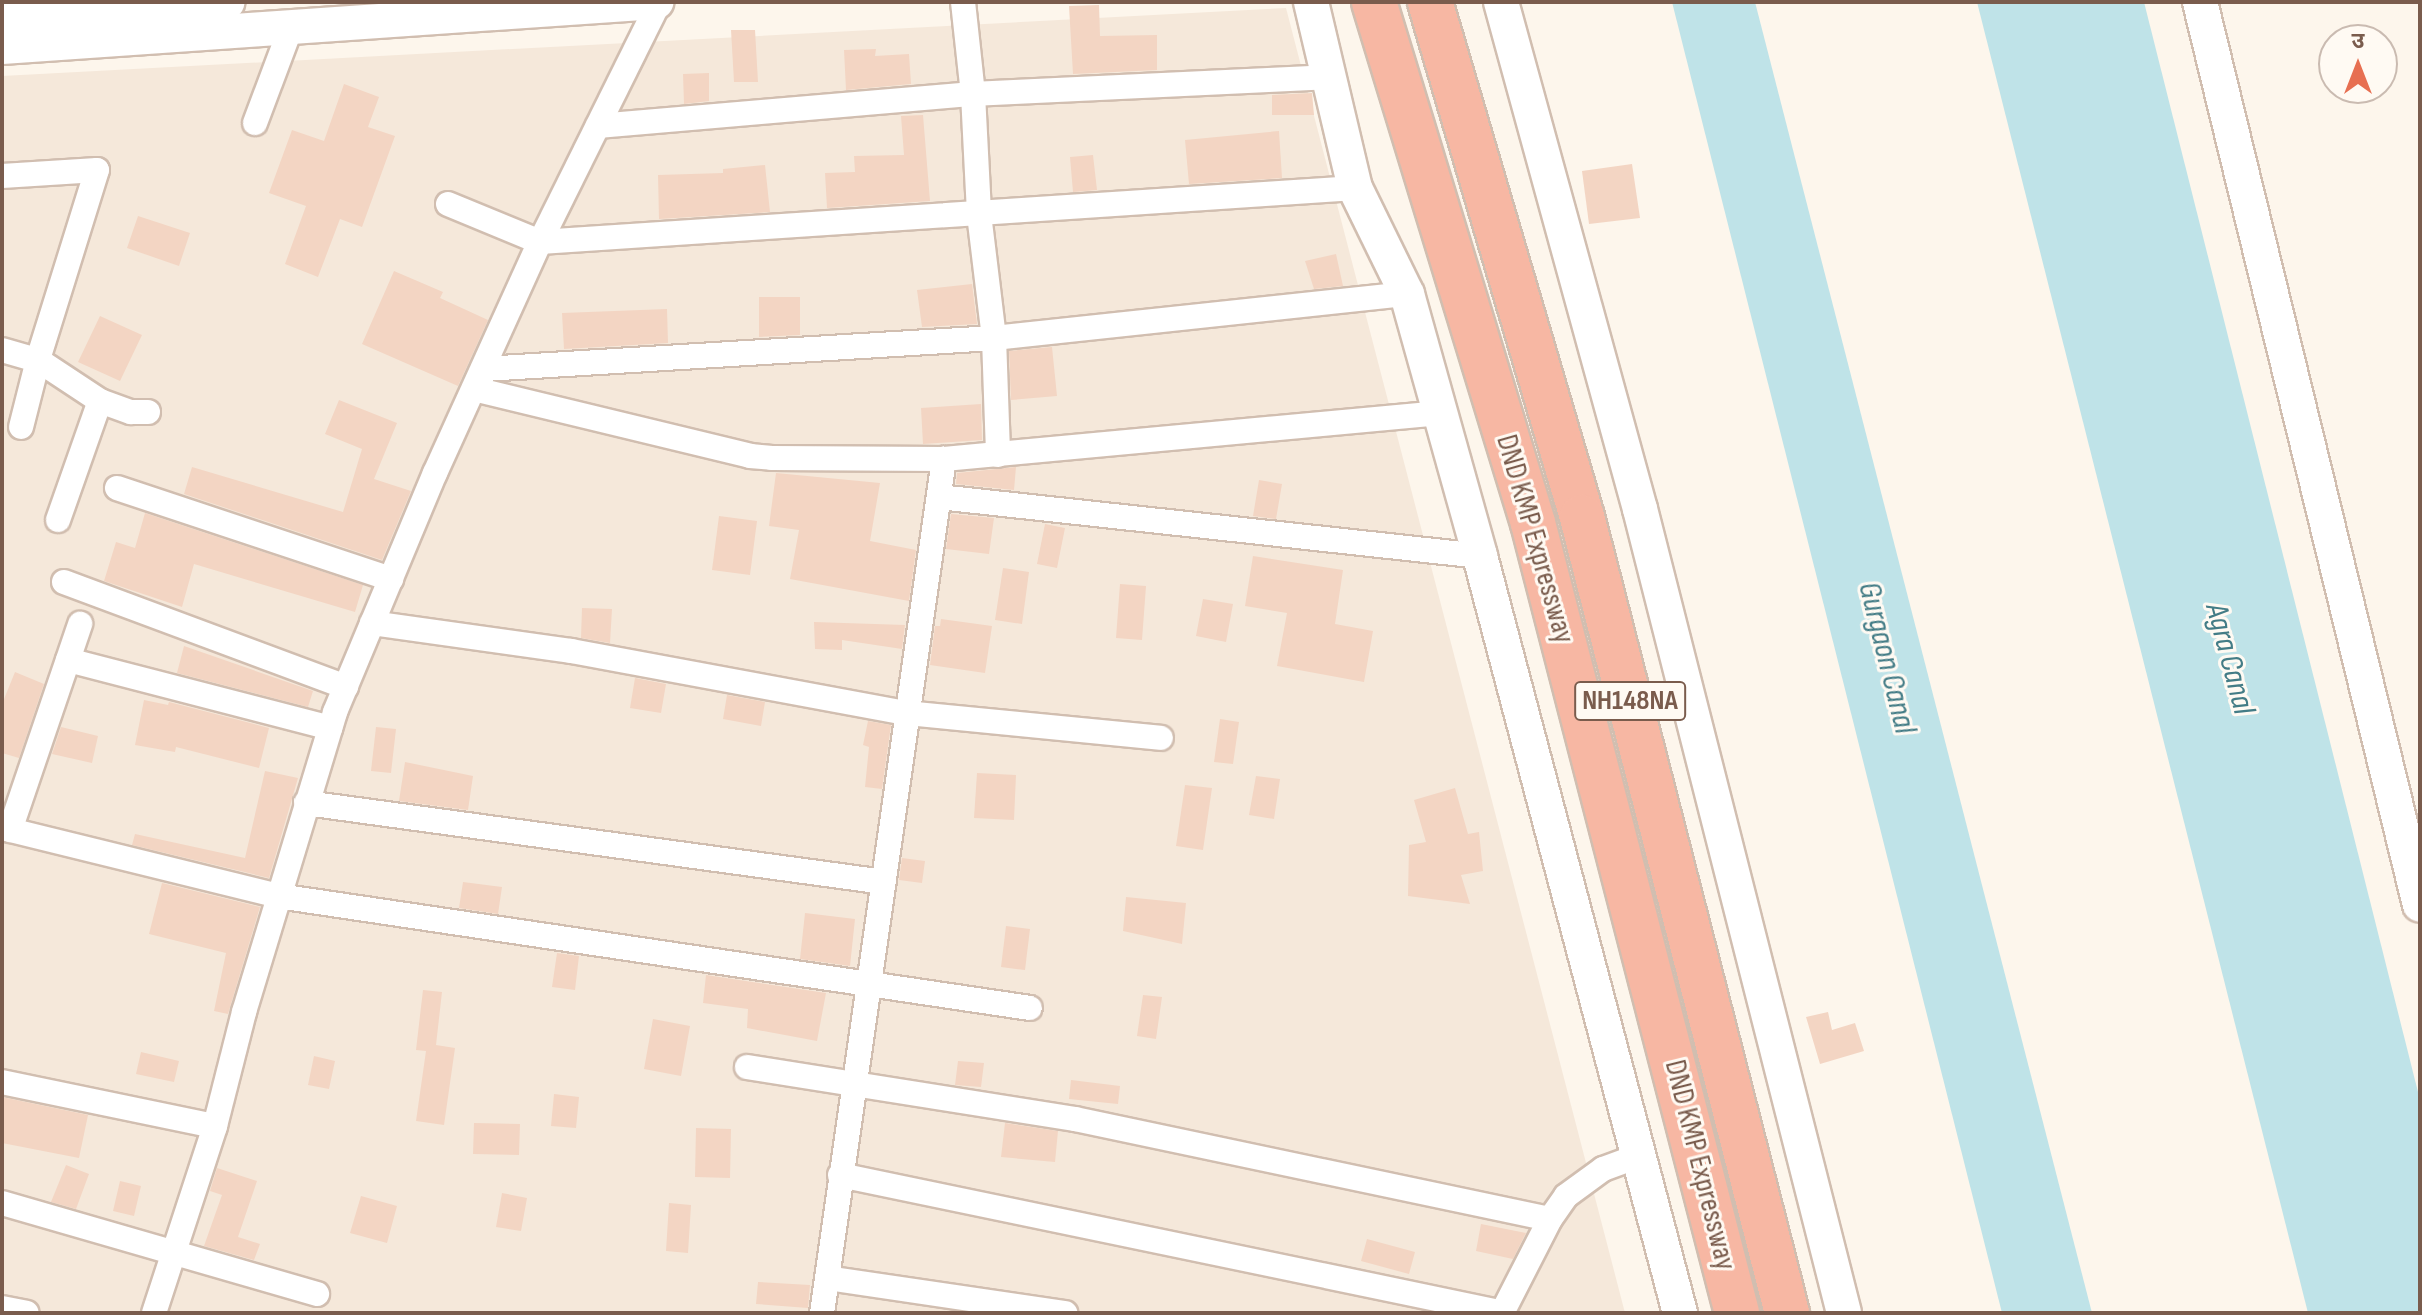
<!DOCTYPE html>
<meta charset="utf-8">
<style>
body{margin:0}
#map{position:relative;width:2422px;height:1315px;overflow:hidden;background:#fdf6ec;font-family:"Sofia Sans Condensed","Noto Sans Devanagari",sans-serif}
div>[style]{position:absolute}
[style*='--x']{left:calc(var(--x)*1px);top:calc(var(--y)*1px);width:calc(var(--w)*1px);rotate:calc(var(--a)*1deg)}
.residential>*{inset:0;background:#f5e8da}
.water>*{inset:0;background:#bfe3e8}
.building>*{inset:0;background:#f3d5c3}
.roads{filter:drop-shadow(2px 0 #d1beb0) drop-shadow(-2px 0 #d1beb0) drop-shadow(0 2px #d1beb0) drop-shadow(0 -2px #d1beb0)}
.street>*{height:24px;margin:-12px;padding:0 12px;transform-origin:12px;border-radius:12px;background:#fff}
.secondary>*{height:34px;margin:-17px;padding:0 17px;transform-origin:17px;border-radius:17px;background:#fff}
.highway>*{height:44px;margin:-22px;padding:0 22px;transform-origin:22px;border-radius:22px;background:#f7b7a3}
span{translate:-50% -50%;white-space:nowrap;text-align:center;line-height:1.15;-webkit-text-stroke:6px #fffaf3;paint-order:stroke}
.shield-label span{padding:2px 6px;background:#fffaf3;border:2px solid;border-radius:6px;-webkit-text-stroke-width:0}
.shield-label{font-size:28px;color:#7a5c4d;font-weight:700}
.street-label{font-size:30px;color:#7a5c4d}
.water-label{font-size:32px;color:#437c86;font-style:italic}
.frame{position:absolute;inset:0;border:4px solid #7a5c4d;pointer-events:none}
.north{position:absolute;left:2318px;top:24px;width:80px;height:80px;box-sizing:border-box;background:#fffaf3;border:2px solid #cabbb1;border-radius:50%;rotate:0deg;font-size:22px;font-weight:700;line-height:32px;text-align:center;color:#7a5c4d}
.north::after{content:'';display:block;margin:auto;width:28px;height:36px;background:#e76f51;clip-path:polygon(50% 0,100% 100%,50% 72%,0 100%)}
</style>
<div id="map">
<div class="residential">
<div style="clip-path:polygon(1286px 8px,1625px 1313px,2px 1313px,2px 76px)"></div>
</div>
<div class="water">
<div style="clip-path:polygon(1672px 2px,1755px 2px,2092px 1313px,2002px 1313px)"></div>
<div style="clip-path:polygon(1977px 2px,2144px 2px,2420px 1100px,2420px 1313px,2308px 1313px)"></div>
</div>
<div class="building">
<div style="clip-path:polygon(1099px 5px,1100px 36px,1157px 35px,1157px 70px,1073px 74px,1069px 6px)"></div>
<div style="clip-path:polygon(731px 30px,755px 30px,758px 82px,734px 82px)"></div>
<div style="clip-path:polygon(876px 49px,875px 56px,909px 54px,911px 84px,846px 90px,844px 50px)"></div>
<div style="clip-path:polygon(709px 73px,709px 101px,684px 104px,683px 74px)"></div>
<div style="clip-path:polygon(344px 84px,379px 97px,368px 127px,395px 136px,362px 227px,340px 219px,318px 277px,285px 264px,306px 206px,269px 193px,292px 130px,324px 141px)"></div>
<div style="clip-path:polygon(1312px 93px,1314px 115px,1272px 115px,1272px 95px)"></div>
<div style="clip-path:polygon(923px 115px,930px 201px,827px 208px,825px 173px,855px 172px,854px 156px,904px 155px,901px 116px)"></div>
<div style="clip-path:polygon(1279px 131px,1282px 178px,1189px 184px,1185px 140px)"></div>
<div style="clip-path:polygon(1093px 155px,1097px 190px,1073px 192px,1070px 157px)"></div>
<div style="clip-path:polygon(1632px 164px,1640px 218px,1589px 224px,1582px 171px)"></div>
<div style="clip-path:polygon(765px 165px,770px 212px,659px 219px,658px 175px,723px 173px,723px 169px)"></div>
<div style="clip-path:polygon(138px 216px,190px 233px,179px 266px,127px 248px)"></div>
<div style="clip-path:polygon(1336px 254px,1343px 286px,1314px 289px,1305px 261px)"></div>
<div style="clip-path:polygon(394px 271px,443px 292px,440px 298px,488px 320px,458px 386px,362px 344px)"></div>
<div style="clip-path:polygon(972px 284px,977px 324px,922px 327px,917px 290px)"></div>
<div style="clip-path:polygon(759px 297px,800px 297px,800px 335px,759px 337px)"></div>
<div style="clip-path:polygon(667px 309px,668px 343px,564px 349px,562px 313px)"></div>
<div style="clip-path:polygon(100px 316px,142px 335px,120px 381px,78px 362px)"></div>
<div style="clip-path:polygon(1052px 347px,1057px 396px,1011px 400px,1009px 351px)"></div>
<div style="clip-path:polygon(339px 400px,397px 423px,374px 479px,411px 491px,382px 560px,184px 494px,192px 467px,343px 512px,362px 449px,325px 434px)"></div>
<div style="clip-path:polygon(981px 404px,982px 440px,923px 444px,921px 408px)"></div>
<div style="clip-path:polygon(1016px 467px,1014px 490px,956px 484px,957px 473px)"></div>
<div style="clip-path:polygon(776px 473px,880px 483px,870px 541px,916px 550px,909px 601px,790px 579px,799px 530px,769px 526px)"></div>
<div style="clip-path:polygon(1259px 480px,1282px 484px,1276px 519px,1253px 516px)"></div>
<div style="clip-path:polygon(145px 513px,363px 585px,355px 612px,194px 564px,182px 607px,104px 581px,116px 542px,135px 548px)"></div>
<div style="clip-path:polygon(951px 514px,994px 518px,989px 554px,946px 549px)"></div>
<div style="clip-path:polygon(719px 516px,757px 521px,750px 575px,712px 570px)"></div>
<div style="clip-path:polygon(1045px 524px,1065px 528px,1057px 568px,1037px 564px)"></div>
<div style="clip-path:polygon(1253px 556px,1343px 570px,1335px 624px,1373px 631px,1364px 682px,1277px 666px,1287px 613px,1245px 606px)"></div>
<div style="clip-path:polygon(1003px 568px,1029px 572px,1022px 624px,995px 620px)"></div>
<div style="clip-path:polygon(1120px 584px,1146px 586px,1142px 640px,1116px 638px)"></div>
<div style="clip-path:polygon(1203px 599px,1233px 604px,1226px 642px,1196px 636px)"></div>
<div style="clip-path:polygon(582px 608px,612px 609px,610px 643px,581px 638px)"></div>
<div style="clip-path:polygon(941px 619px,992px 626px,985px 673px,930px 665px,935px 626px,940px 626px)"></div>
<div style="clip-path:polygon(814px 622px,905px 625px,902px 649px,842px 640px,842px 650px,815px 649px)"></div>
<div style="clip-path:polygon(184px 646px,313px 691px,308px 707px,177px 673px)"></div>
<div style="clip-path:polygon(15px 672px,44px 684px,19px 758px,2px 753px,2px 704px)"></div>
<div style="clip-path:polygon(635px 678px,666px 684px,661px 713px,630px 708px)"></div>
<div style="clip-path:polygon(727px 695px,765px 702px,761px 726px,723px 719px)"></div>
<div style="clip-path:polygon(144px 700px,168px 705px,169px 702px,269px 728px,259px 768px,176px 747px,175px 752px,135px 745px)"></div>
<div style="clip-path:polygon(1220px 719px,1239px 722px,1233px 764px,1214px 762px)"></div>
<div style="clip-path:polygon(868px 721px,891px 725px,882px 789px,865px 787px,869px 747px,863px 745px)"></div>
<div style="clip-path:polygon(61px 727px,98px 736px,92px 763px,52px 754px)"></div>
<div style="clip-path:polygon(376px 727px,396px 729px,391px 773px,371px 771px)"></div>
<div style="clip-path:polygon(405px 762px,473px 776px,468px 810px,399px 801px)"></div>
<div style="clip-path:polygon(265px 771px,298px 778px,269px 878px,132px 845px,135px 834px,245px 858px)"></div>
<div style="clip-path:polygon(977px 773px,1016px 775px,1014px 820px,974px 818px)"></div>
<div style="clip-path:polygon(1256px 776px,1280px 779px,1274px 819px,1249px 815px)"></div>
<div style="clip-path:polygon(1185px 785px,1212px 788px,1203px 850px,1176px 846px)"></div>
<div style="clip-path:polygon(1455px 788px,1468px 834px,1479px 832px,1483px 871px,1461px 875px,1470px 904px,1408px 896px,1409px 845px,1426px 842px,1414px 800px)"></div>
<div style="clip-path:polygon(902px 858px,925px 861px,922px 883px,899px 880px)"></div>
<div style="clip-path:polygon(463px 882px,502px 887px,498px 914px,459px 908px)"></div>
<div style="clip-path:polygon(162px 883px,260px 907px,228px 1014px,214px 1011px,226px 953px,149px 934px)"></div>
<div style="clip-path:polygon(1126px 897px,1186px 903px,1182px 944px,1123px 931px)"></div>
<div style="clip-path:polygon(805px 913px,855px 919px,850px 966px,800px 959px)"></div>
<div style="clip-path:polygon(1006px 926px,1030px 929px,1025px 970px,1001px 967px)"></div>
<div style="clip-path:polygon(557px 953px,579px 956px,575px 990px,552px 987px)"></div>
<div style="clip-path:polygon(706px 975px,826px 993px,817px 1041px,747px 1028px,748px 1009px,703px 1003px)"></div>
<div style="clip-path:polygon(423px 990px,442px 992px,436px 1045px,455px 1048px,444px 1125px,416px 1121px,426px 1051px,416px 1050px)"></div>
<div style="clip-path:polygon(1143px 995px,1162px 997px,1156px 1039px,1137px 1036px)"></div>
<div style="clip-path:polygon(1828px 1012px,1832px 1030px,1855px 1023px,1864px 1051px,1820px 1064px,1806px 1017px)"></div>
<div style="clip-path:polygon(653px 1019px,690px 1026px,681px 1076px,644px 1069px)"></div>
<div style="clip-path:polygon(141px 1052px,179px 1061px,174px 1082px,136px 1074px)"></div>
<div style="clip-path:polygon(314px 1056px,335px 1061px,329px 1089px,308px 1085px)"></div>
<div style="clip-path:polygon(958px 1061px,984px 1063px,981px 1087px,955px 1085px)"></div>
<div style="clip-path:polygon(1071px 1080px,1120px 1086px,1118px 1104px,1069px 1099px)"></div>
<div style="clip-path:polygon(554px 1094px,579px 1097px,576px 1128px,551px 1126px)"></div>
<div style="clip-path:polygon(2px 1097px,88px 1115px,79px 1158px,2px 1143px)"></div>
<div style="clip-path:polygon(474px 1123px,520px 1124px,519px 1155px,473px 1154px)"></div>
<div style="clip-path:polygon(1005px 1123px,1058px 1131px,1055px 1162px,1001px 1157px)"></div>
<div style="clip-path:polygon(696px 1128px,731px 1129px,730px 1178px,695px 1177px)"></div>
<div style="clip-path:polygon(66px 1165px,89px 1174px,76px 1209px,51px 1202px)"></div>
<div style="clip-path:polygon(217px 1168px,257px 1181px,238px 1237px,260px 1244px,254px 1260px,204px 1246px,222px 1195px,210px 1191px)"></div>
<div style="clip-path:polygon(120px 1181px,141px 1186px,134px 1216px,113px 1211px)"></div>
<div style="clip-path:polygon(502px 1193px,527px 1198px,521px 1231px,496px 1227px)"></div>
<div style="clip-path:polygon(361px 1196px,397px 1206px,387px 1243px,350px 1233px)"></div>
<div style="clip-path:polygon(669px 1203px,691px 1205px,688px 1253px,666px 1251px)"></div>
<div style="clip-path:polygon(1481px 1224px,1526px 1233px,1513px 1259px,1476px 1251px)"></div>
<div style="clip-path:polygon(1367px 1239px,1415px 1252px,1409px 1274px,1361px 1261px)"></div>
<div style="clip-path:polygon(758px 1282px,810px 1285px,808px 1308px,756px 1304px)"></div>
</div>
<div class="roads">
<div class="street">
<div style="--x:963;--y:2;--w:93;--a:83.8"></div>
<div style="--x:973;--y:94;--w:120;--a:87.1"></div>
<div style="--x:979;--y:214;--w:125;--a:83.1"></div>
<div style="--x:994;--y:338;--w:117;--a:88"></div>
<div style="--x:255;--y:123;--w:103;--a:-69.4"></div>
<div style="--x:598;--y:126;--w:376;--a:-4.9"></div>
<div style="--x:973;--y:94;--w:358;--a:-2.7"></div>
<div style="--x:2;--y:176;--w:95;--a:-3.6"></div>
<div style="--x:97;--y:170;--w:199;--a:107.3"></div>
<div style="--x:38;--y:360;--w:69;--a:104.2"></div>
<div style="--x:448;--y:204;--w:100;--a:22.4"></div>
<div style="--x:540;--y:242;--w:817;--a:-3.79"></div>
<div style="--x:2;--y:350;--w:37;--a:16"></div>
<div style="--x:38;--y:360;--w:74;--a:33.5"></div>
<div style="--x:100;--y:401;--w:33;--a:20"></div>
<div style="--x:131;--y:412;--w:17;--a:0"></div>
<div style="--x:484;--y:369;--w:511;--a:-3.48"></div>
<div style="--x:994;--y:338;--w:415;--a:-6.1"></div>
<div style="--x:474;--y:389;--w:284;--a:13.6"></div>
<div style="--x:750;--y:456;--w:22;--a:5"></div>
<div style="--x:772;--y:458;--w:172;--a:0.3"></div>
<div style="--x:944;--y:459;--w:496;--a:-5.3"></div>
<div style="--x:117;--y:488;--w:289;--a:18.4"></div>
<div style="--x:939;--y:497;--w:544;--a:6.22"></div>
<div style="--x:58;--y:520;--w:126;--a:-70.6"></div>
<div style="--x:64;--y:582;--w:301;--a:20.4"></div>
<div style="--x:372;--y:623;--w:201;--a:8"></div>
<div style="--x:571;--y:651;--w:342;--a:10.5"></div>
<div style="--x:907;--y:713;--w:255;--a:5.6"></div>
<div style="--x:68;--y:660;--w:271;--a:14.5"></div>
<div style="--x:306;--y:803;--w:583;--a:7.78"></div>
<div style="--x:2;--y:828;--w:284;--a:13.8"></div>
<div style="--x:278;--y:896;--w:760;--a:8.47"></div>
<div style="--x:10;--y:830;--w:218;--a:-71.2"></div>
<div style="--x:747;--y:1067;--w:332;--a:9"></div>
<div style="--x:1075;--y:1119;--w:485;--a:11.9"></div>
<div style="--x:2;--y:1082;--w:217;--a:11.7"></div>
<div style="--x:840;--y:1175;--w:678;--a:11.74"></div>
<div style="--x:2;--y:1203;--w:328;--a:16.1"></div>
<div style="--x:827;--y:1278;--w:241;--a:8.4"></div>
<div style="--x:2;--y:1308;--w:25;--a:11"></div>
<div style="--x:154;--y:1313;--w:197;--a:-71.9"></div>
<div style="--x:215;--y:1126;--w:118;--a:-75.7"></div>
<div style="--x:244;--y:1012;--w:313;--a:-73.1"></div>
<div style="--x:335;--y:712;--w:259;--a:-67.3"></div>
<div style="--x:435;--y:473;--w:254;--a:-65.6"></div>
<div style="--x:540;--y:242;--w:268;--a:-63.6"></div>
<div style="--x:822;--y:1313;--w:863;--a:-81.87"></div>
<div style="--x:1502;--y:1313;--w:106;--a:-62.9"></div>
<div style="--x:1550;--y:1219;--w:28;--a:-55"></div>
<div style="--x:1566;--y:1196;--w:46;--a:-36.1"></div>
<div style="--x:1603;--y:1169;--w:37;--a:-20"></div>
</div>
<div class="secondary">
<div style="--x:1311;--y:2;--w:191;--a:76.7"></div>
<div style="--x:1355;--y:188;--w:118;--a:63.9"></div>
<div style="--x:1407;--y:294;--w:272;--a:74.4"></div>
<div style="--x:1480;--y:556;--w:783;--a:75.2"></div>
<div style="--x:1501;--y:2;--w:526;--a:74.67"></div>
<div style="--x:1640;--y:509;--w:829;--a:75.76"></div>
<div style="--x:2200;--y:2;--w:929;--a:76.31"></div>
<div style="--x:2;--y:17;--w:226;--a:-3.8"></div>
<div style="--x:2;--y:47;--w:656;--a:-3.94"></div>
</div>
<div class="highway">
<div style="--x:1374;--y:2;--w:545;--a:73.03"></div>
<div style="--x:1533;--y:523;--w:816;--a:75.52"></div>
<div style="--x:1430;--y:2;--w:537;--a:73.56"></div>
<div style="--x:1582;--y:517;--w:822;--a:75.56"></div>
</div>
</div>
<div class="shield-label">
<span style="left:1630px;top:701px">NH148NA</span>
</div>
<div class="street-label">
<span style="left:1535px;top:539px;rotate:74deg">DND KMP Expressway</span>
<span style="left:1700px;top:1165px;rotate:76deg">DND KMP Expressway</span>
</div>
<div class="water-label">
<span style="left:1886px;top:658px;rotate:76deg">Gurgaon Canal</span>
<span style="left:2229px;top:659px;rotate:75deg">Agra Canal</span>
</div>
<div class="frame"></div>
<div class="north">उ</div>
</div>
